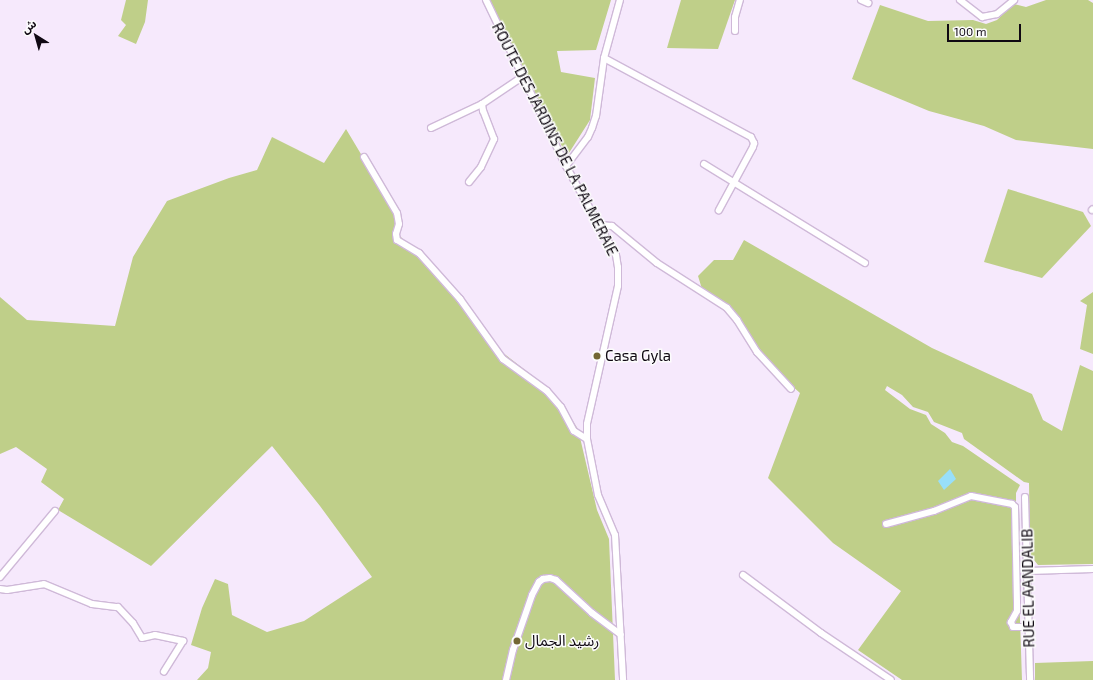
<!DOCTYPE html>
<meta charset="utf-8">
<style>
body{margin:0}
#map{position:relative;width:1093px;height:680px;overflow:hidden;background:#f6e9fc;font-family:"Exo 2","Noto Sans Arabic",sans-serif}
div>[style]{position:absolute}
[style*='--x']{left:calc(var(--x)*1px);top:calc(var(--y)*1px);width:calc(var(--w)*1px);rotate:calc(var(--a)*1deg)}
.green>*{inset:0;background:#bfcf89}
.water>*{inset:0;background:#98dffa}
.roads{filter:drop-shadow(1px 0 #cfb9d8) drop-shadow(-1px 0 #cfb9d8) drop-shadow(0 1px #cfb9d8) drop-shadow(0 -1px #cfb9d8)}
.minor>*{height:6px;margin:-3px;padding:0 3px;transform-origin:3px;border-radius:3px;background:#fff}
.dots>*{width:11px;height:11px;translate:-50% -50%;box-sizing:border-box;border:2px solid #fcfcfc;border-radius:50%}
span{translate:-50% -50%;white-space:nowrap;text-align:center;line-height:1.15;-webkit-text-stroke:3px #fcfcfc;paint-order:stroke}
.street-label{font-size:15px;color:#100913}
.poi-label{font-size:15px;color:#100913}
.left{translate:0 -50%;text-align:left}
.north{position:absolute;left:16px;top:16px;width:40px;height:40px;-webkit-text-stroke:3px #fcfcfc;paint-order:stroke;rotate:323deg;font-size:11px;font-weight:700;line-height:16px;text-align:center;color:#100913}
.north::after{content:'';display:block;margin:auto;width:14px;height:18px;background:#100913;clip-path:polygon(50% 0,100% 100%,50% 72%,0 100%)}
.scale{position:absolute;left:947px;top:24px;width:74px;height:18px;box-sizing:border-box;border:2px solid #100913;border-top:0;padding-left:5px;font-size:12px;line-height:14px;white-space:nowrap;color:#100913;-webkit-text-stroke:3px #fcfcfc;paint-order:stroke}
</style>
<div id="map">
<div class="green">
<div style="clip-path:polygon(126px 0,148px 0,145px 22px,136px 44px,118px 36px,126px 25px,121px 20px)"></div>
<div style="clip-path:polygon(488px 0,611px 0,596px 50px,557px 51px,561px 72px,595px 78px,590px 120px,567px 156px,517px 60px,517px 58px,500px 28px)"></div>
<div style="clip-path:polygon(681px 0,735px 0,718px 49px,667px 48px)"></div>
<div style="clip-path:polygon(1046px 0,1088px 0,1093px 3px,1093px 149px,1016px 140px,984px 126px,929px 111px,852px 79px,880px 5px,928px 21px,973px 20px,986px 24px,997px 20px,1014px 4px,1026px 7px)"></div>
<div style="clip-path:polygon(346px 129px,401px 221px,398px 234px,466px 304px,498px 349px,543px 384px,561px 403px,578px 429px,597px 510px,609px 539px,615px 680px,197px 680px,208px 668px,211px 652px,191px 645px,202px 608px,215px 579px,228px 584px,232px 615px,267px 632px,304px 621px,372px 577px,320px 506px,272px 446px,151px 566px,58px 510px,64px 499px,41px 482px,47px 469px,16px 447px,0 454px,0 297px,27px 320px,115px 326px,133px 257px,167px 201px,229px 178px,257px 170px,272px 137px,324px 163px)"></div>
<div style="clip-path:polygon(1008px 189px,1083px 212px,1091px 226px,1042px 278px,984px 262px)"></div>
<div style="clip-path:polygon(744px 240px,932px 348px,1032px 394px,1043px 420px,1062px 431px,1080px 365px,1093px 371px,1093px 564px,1038px 565px,1030px 555px,1029px 483px,1024px 482px,964px 439px,962px 433px,934px 422px,928px 412px,913px 407px,902px 395px,887px 386px,885px 390px,910px 409px,926px 415px,931px 424px,945px 433px,952px 442px,963px 446px,1020px 485px,1016px 493px,1016px 501px,1022px 680px,902px 680px,858px 650px,901px 591px,833px 543px,768px 478px,800px 393px,781px 376px,757px 349px,733px 309px,702px 289px,698px 276px,714px 260px,733px 260px)"></div>
<div style="clip-path:polygon(1093px 292px,1093px 354px,1080px 349px,1087px 305px,1080px 301px)"></div>
<div style="clip-path:polygon(1093px 661px,1093px 680px,1035px 680px,1035px 663px)"></div>
</div>
<div class="water">
<div style="clip-path:polygon(950px 469px,956px 479px,944px 490px,938px 481px)"></div>
</div>
<div class="roads">
<div class="minor">
<div style="--x:486;--y:0;--w:184;--a:64.3"></div>
<div style="--x:566;--y:166;--w:102;--a:60.7"></div>
<div style="--x:616;--y:255;--w:12;--a:81"></div>
<div style="--x:618;--y:267;--w:19;--a:90"></div>
<div style="--x:618;--y:286;--w:141;--a:102.7"></div>
<div style="--x:587;--y:424;--w:15;--a:90"></div>
<div style="--x:587;--y:439;--w:57;--a:78.9"></div>
<div style="--x:598;--y:495;--w:43;--a:67"></div>
<div style="--x:615;--y:535;--w:145;--a:86.8"></div>
<div style="--x:861;--y:0;--w:8;--a:23"></div>
<div style="--x:960;--y:0;--w:28;--a:38"></div>
<div style="--x:982;--y:17;--w:15;--a:-11"></div>
<div style="--x:997;--y:14;--w:22;--a:-39"></div>
<div style="--x:735;--y:31;--w:14;--a:-90"></div>
<div style="--x:735;--y:17;--w:18;--a:-74"></div>
<div style="--x:604;--y:58;--w:167;--a:28.3"></div>
<div style="--x:751;--y:137;--w:7;--a:63"></div>
<div style="--x:754;--y:143;--w:4;--a:104"></div>
<div style="--x:753;--y:147;--w:72;--a:118.4"></div>
<div style="--x:431;--y:128;--w:56;--a:-25.2"></div>
<div style="--x:482;--y:104;--w:48;--a:-34"></div>
<div style="--x:364;--y:157;--w:65;--a:59.5"></div>
<div style="--x:397;--y:213;--w:11;--a:80"></div>
<div style="--x:399;--y:224;--w:10;--a:107"></div>
<div style="--x:396;--y:234;--w:6;--a:81"></div>
<div style="--x:397;--y:240;--w:26;--a:31"></div>
<div style="--x:419;--y:253;--w:62;--a:48.3"></div>
<div style="--x:460;--y:299;--w:74;--a:54.4"></div>
<div style="--x:503;--y:359;--w:54;--a:36"></div>
<div style="--x:547;--y:391;--w:21;--a:49"></div>
<div style="--x:561;--y:407;--w:27;--a:62"></div>
<div style="--x:574;--y:431;--w:15;--a:32"></div>
<div style="--x:704;--y:164;--w:189;--a:31.6"></div>
<div style="--x:566;--y:166;--w:36;--a:-53"></div>
<div style="--x:588;--y:137;--w:10;--a:-66"></div>
<div style="--x:592;--y:128;--w:13;--a:-72"></div>
<div style="--x:596;--y:116;--w:59;--a:-82.1"></div>
<div style="--x:604;--y:58;--w:60;--a:-74.6"></div>
<div style="--x:469;--y:182;--w:19;--a:-51"></div>
<div style="--x:481;--y:167;--w:31;--a:-65"></div>
<div style="--x:494;--y:139;--w:30;--a:-111"></div>
<div style="--x:483;--y:111;--w:7;--a:-98"></div>
<div style="--x:1092;--y:210;--w:1;--a:-45"></div>
<div style="--x:599;--y:225;--w:13;--a:4"></div>
<div style="--x:612;--y:226;--w:58;--a:39.4"></div>
<div style="--x:657;--y:263;--w:83;--a:32.7"></div>
<div style="--x:727;--y:308;--w:16;--a:50"></div>
<div style="--x:737;--y:320;--w:38;--a:58"></div>
<div style="--x:757;--y:352;--w:50;--a:47.4"></div>
<div style="--x:1025;--y:497;--w:183;--a:88.4"></div>
<div style="--x:886;--y:524;--w:50;--a:-15.2"></div>
<div style="--x:934;--y:511;--w:40;--a:-22"></div>
<div style="--x:971;--y:496;--w:42;--a:11"></div>
<div style="--x:1012;--y:504;--w:4;--a:45"></div>
<div style="--x:1015;--y:507;--w:95;--a:88.8"></div>
<div style="--x:1017;--y:602;--w:9;--a:90"></div>
<div style="--x:1017;--y:611;--w:13;--a:119"></div>
<div style="--x:1011;--y:622;--w:5;--a:68"></div>
<div style="--x:1013;--y:627;--w:15;--a:0"></div>
<div style="--x:1028;--y:571;--w:65;--a:-1.8"></div>
<div style="--x:743;--y:575;--w:97;--a:36.6"></div>
<div style="--x:821;--y:633;--w:84;--a:33.9"></div>
<div style="--x:0;--y:577;--w:86;--a:-50.2"></div>
<div style="--x:0;--y:589;--w:7;--a:8"></div>
<div style="--x:7;--y:590;--w:37;--a:-9"></div>
<div style="--x:44;--y:584;--w:52;--a:22.6"></div>
<div style="--x:92;--y:604;--w:26;--a:7"></div>
<div style="--x:118;--y:607;--w:22;--a:47"></div>
<div style="--x:133;--y:623;--w:17;--a:59"></div>
<div style="--x:142;--y:638;--w:13;--a:-13"></div>
<div style="--x:155;--y:635;--w:29;--a:12"></div>
<div style="--x:183;--y:641;--w:36;--a:122"></div>
<div style="--x:506;--y:680;--w:31;--a:-77"></div>
<div style="--x:513;--y:650;--w:58;--a:-70.9"></div>
<div style="--x:532;--y:595;--w:15;--a:-62"></div>
<div style="--x:539;--y:582;--w:5;--a:-37"></div>
<div style="--x:543;--y:579;--w:7;--a:-8"></div>
<div style="--x:550;--y:578;--w:6;--a:18"></div>
<div style="--x:556;--y:580;--w:49;--a:42.5"></div>
<div style="--x:592;--y:613;--w:36;--a:37"></div>
</div>
</div>
<div class="dots">
<div style="left:597px;top:356px;background:#736734"></div>
<div style="left:517px;top:641px;background:#736734"></div>
</div>
<div class="street-label">
<span style="left:555px;top:139px;rotate:63deg">ROUTE DES JARDINS DE LA PALMERAIE</span>
<span style="left:1028px;top:588px;rotate:-91deg">RUE EL AANDALIB</span>
</div>
<div class="poi-label">
<span class="left" style="left:605px;top:356px">Casa Gyla</span>
<span class="left" style="left:525px;top:641px">رشيد الجمال</span>
</div>
<div class="north">ش</div>
<div class="scale">100 m</div>
</div>
